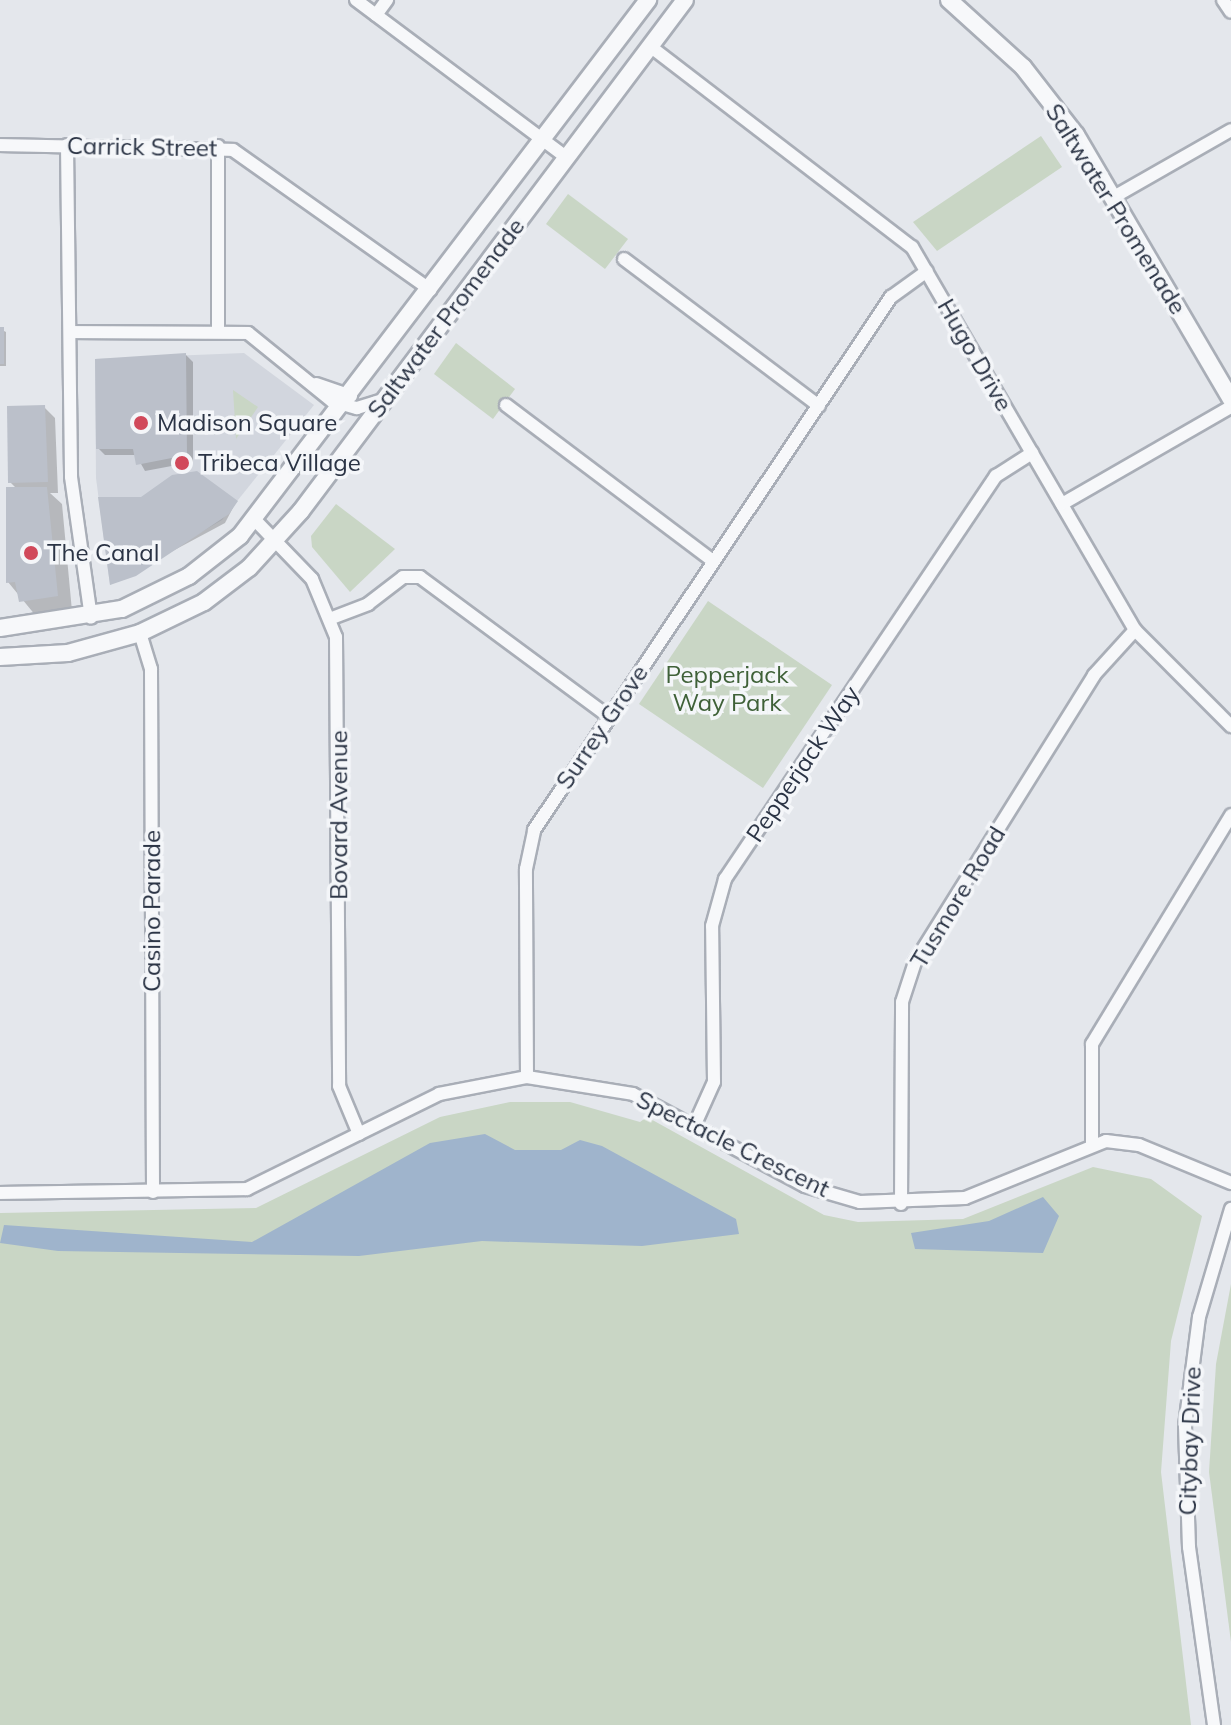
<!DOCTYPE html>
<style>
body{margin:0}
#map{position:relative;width:1231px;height:1725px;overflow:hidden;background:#e4e7ec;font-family:Mulish,sans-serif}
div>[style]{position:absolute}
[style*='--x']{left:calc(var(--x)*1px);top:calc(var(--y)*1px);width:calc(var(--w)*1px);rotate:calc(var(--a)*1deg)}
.built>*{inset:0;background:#d2d6de}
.green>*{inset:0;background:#c9d6c5}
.water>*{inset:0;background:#9fb4cc}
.shadow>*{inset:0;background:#0003}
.building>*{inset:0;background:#bbc0ca}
.roads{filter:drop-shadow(2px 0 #a9aeb7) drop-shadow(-2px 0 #a9aeb7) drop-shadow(0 2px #a9aeb7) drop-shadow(0 -2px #a9aeb7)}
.minor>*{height:12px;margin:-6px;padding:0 6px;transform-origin:6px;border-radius:6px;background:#f7f8fa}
.tertiary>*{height:16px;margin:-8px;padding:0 8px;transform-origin:8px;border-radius:8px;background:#f7f8fa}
.dots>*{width:22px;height:22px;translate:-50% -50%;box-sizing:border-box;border:4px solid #f4f6f9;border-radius:50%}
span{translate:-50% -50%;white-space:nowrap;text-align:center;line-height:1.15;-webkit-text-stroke:7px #f4f6f9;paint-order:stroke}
.street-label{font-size:24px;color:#2b3445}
.poi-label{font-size:24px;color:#2b3445}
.left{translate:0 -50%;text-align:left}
.park-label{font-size:24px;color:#3f6138}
</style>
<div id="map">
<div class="built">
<div style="clip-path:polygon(244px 353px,314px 405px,222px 520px,110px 585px,96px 478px,95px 359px)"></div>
</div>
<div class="green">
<div style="clip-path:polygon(1041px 136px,1062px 167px,937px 251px,913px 222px)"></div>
<div style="clip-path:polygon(568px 194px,628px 239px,605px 269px,546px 224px)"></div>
<div style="clip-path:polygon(456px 343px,515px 389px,493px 419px,434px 374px)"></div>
<div style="clip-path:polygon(233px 390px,258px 407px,236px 439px)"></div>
<div style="clip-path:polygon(336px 504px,395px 549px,350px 592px,312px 547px,311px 536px)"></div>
<div style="clip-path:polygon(708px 601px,832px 685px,763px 788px,639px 704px)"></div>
<div style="clip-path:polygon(510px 1102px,570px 1102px,640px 1122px,647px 1117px,824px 1215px,858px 1222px,963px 1219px,1093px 1167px,1151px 1179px,1202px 1216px,1171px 1341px,1161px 1472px,1191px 1725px,0 1725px,0 1213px,256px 1208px,440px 1117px)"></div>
<div style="clip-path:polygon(1231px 1284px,1231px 1642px,1209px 1472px,1216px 1364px)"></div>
</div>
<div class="water">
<div style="clip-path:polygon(485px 1134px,515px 1150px,561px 1150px,580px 1140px,602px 1146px,736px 1219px,739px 1234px,642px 1246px,482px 1241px,359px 1256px,58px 1251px,0 1243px,4px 1225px,252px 1242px,430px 1143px)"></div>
<div style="clip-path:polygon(1043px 1197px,1059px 1216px,1043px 1253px,915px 1249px,911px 1233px,989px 1221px)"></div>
</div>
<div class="shadow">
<div style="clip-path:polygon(0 329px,6px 332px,6px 366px,0 366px)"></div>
<div style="clip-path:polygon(186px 355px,193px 362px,193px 462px,145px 471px,136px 455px,105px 455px,98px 448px)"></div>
<div style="clip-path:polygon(44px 407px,55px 418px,58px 493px,50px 493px,62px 504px,72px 611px,36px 616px,8px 582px,17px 489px,10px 482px)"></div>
<div style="clip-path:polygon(236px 502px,225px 523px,111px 584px)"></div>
</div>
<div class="building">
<div style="clip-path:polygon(0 327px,4px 327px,4px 364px,0 364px)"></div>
<div style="clip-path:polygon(186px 353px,187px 455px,136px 465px,133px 449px,96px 449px,95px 359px)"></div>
<div style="clip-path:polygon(45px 405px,48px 482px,8px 483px,7px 406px)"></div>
<div style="clip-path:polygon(197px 471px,238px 501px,229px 514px,136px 576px,110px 585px,98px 497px,141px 497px,172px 475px)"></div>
<div style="clip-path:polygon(6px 487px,47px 487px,58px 596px,19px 602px,15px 582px,6px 583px)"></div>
</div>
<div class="roads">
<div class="minor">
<div style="--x:356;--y:0;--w:264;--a:36.8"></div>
<div style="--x:1223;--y:0;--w:14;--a:56"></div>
<div style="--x:376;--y:15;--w:19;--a:-54"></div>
<div style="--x:651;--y:47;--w:329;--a:37.5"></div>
<div style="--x:912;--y:247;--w:443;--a:59.8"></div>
<div style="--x:1135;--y:630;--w:136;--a:45"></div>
<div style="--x:0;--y:145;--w:233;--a:1.2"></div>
<div style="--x:233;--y:150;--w:242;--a:35.3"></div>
<div style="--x:67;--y:145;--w:332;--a:89.3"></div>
<div style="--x:71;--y:477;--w:142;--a:81.9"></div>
<div style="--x:218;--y:146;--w:184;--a:90"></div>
<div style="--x:1112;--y:198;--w:137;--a:-29.7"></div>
<div style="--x:624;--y:259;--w:244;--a:37"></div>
<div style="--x:70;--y:332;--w:178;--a:0.3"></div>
<div style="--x:248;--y:333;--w:108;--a:39"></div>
<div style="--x:332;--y:401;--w:26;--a:16"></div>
<div style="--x:357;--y:408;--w:28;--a:-17"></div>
<div style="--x:316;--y:384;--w:37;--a:19"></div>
<div style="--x:506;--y:405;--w:259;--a:37"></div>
<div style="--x:1062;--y:504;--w:195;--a:-29.9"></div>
<div style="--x:255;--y:520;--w:82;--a:46"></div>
<div style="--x:312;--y:579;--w:63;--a:67.5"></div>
<div style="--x:336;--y:637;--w:449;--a:89.6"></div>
<div style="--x:339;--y:1086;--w:52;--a:67.4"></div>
<div style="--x:332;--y:618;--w:39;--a:-21"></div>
<div style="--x:368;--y:604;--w:44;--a:-37.6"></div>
<div style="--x:403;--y:577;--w:17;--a:0"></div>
<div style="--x:420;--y:577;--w:235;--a:36.5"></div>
<div style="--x:140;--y:633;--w:38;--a:73"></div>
<div style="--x:151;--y:669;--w:523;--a:89.78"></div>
<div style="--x:527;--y:1077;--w:208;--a:-90.3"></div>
<div style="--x:526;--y:869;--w:40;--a:-78"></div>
<div style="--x:534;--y:830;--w:642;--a:-56.19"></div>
<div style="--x:891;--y:297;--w:44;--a:-35.8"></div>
<div style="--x:695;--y:1124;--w:46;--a:-65.7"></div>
<div style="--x:714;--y:1082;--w:156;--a:-90.7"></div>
<div style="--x:712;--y:926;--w:49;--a:-74.5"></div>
<div style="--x:725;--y:879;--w:486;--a:-56.1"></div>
<div style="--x:996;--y:476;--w:43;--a:-32.6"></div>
<div style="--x:1092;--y:1144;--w:100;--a:-90"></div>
<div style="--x:1092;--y:1044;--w:268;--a:-58.7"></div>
<div style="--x:0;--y:1193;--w:247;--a:-0.9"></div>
<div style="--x:247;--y:1189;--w:214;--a:-26.3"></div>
<div style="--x:439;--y:1094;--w:90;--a:-10.9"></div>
<div style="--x:527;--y:1077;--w:107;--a:9.1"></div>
<div style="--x:633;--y:1094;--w:195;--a:28.1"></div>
<div style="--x:805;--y:1186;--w:57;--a:16.2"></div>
<div style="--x:860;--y:1202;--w:105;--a:-2.2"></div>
<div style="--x:965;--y:1198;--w:152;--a:-22"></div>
<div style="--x:1106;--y:1141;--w:33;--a:7"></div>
<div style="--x:1139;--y:1145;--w:100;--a:22.4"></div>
<div style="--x:901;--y:1204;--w:202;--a:-89.7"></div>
<div style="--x:902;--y:1002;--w:42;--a:-72"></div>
<div style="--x:915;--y:962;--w:338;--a:-58"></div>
<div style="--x:1094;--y:675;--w:61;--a:-47.7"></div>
<div style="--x:1214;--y:1725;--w:180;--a:-98"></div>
<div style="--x:1189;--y:1547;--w:121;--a:-91.9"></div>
<div style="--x:1185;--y:1426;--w:110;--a:-82.7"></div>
<div style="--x:1199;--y:1317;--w:113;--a:-73.5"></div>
</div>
<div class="tertiary">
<div style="--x:949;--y:0;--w:100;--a:42.2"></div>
<div style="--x:1023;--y:67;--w:86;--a:52.1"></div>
<div style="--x:1076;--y:135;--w:306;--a:59.6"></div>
<div style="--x:0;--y:628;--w:123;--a:-8.9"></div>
<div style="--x:122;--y:609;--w:75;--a:-26.2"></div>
<div style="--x:189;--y:576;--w:65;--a:-38.1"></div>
<div style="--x:240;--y:536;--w:674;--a:-52.72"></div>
<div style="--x:0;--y:657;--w:68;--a:-3.4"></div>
<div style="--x:68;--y:653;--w:75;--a:-15.5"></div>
<div style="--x:140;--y:633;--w:71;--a:-25.8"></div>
<div style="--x:204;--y:602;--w:56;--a:-37.1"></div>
<div style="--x:249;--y:568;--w:77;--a:-47.6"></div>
<div style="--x:301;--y:511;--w:639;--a:-53.08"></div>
</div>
</div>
<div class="dots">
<div style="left:141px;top:423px;background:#d1495b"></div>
<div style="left:182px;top:463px;background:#d1495b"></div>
<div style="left:31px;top:553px;background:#d1495b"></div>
</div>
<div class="street-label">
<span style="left:142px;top:147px;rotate:1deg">Carrick Street</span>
<span style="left:1116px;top:209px;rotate:58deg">Saltwater Promenade</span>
<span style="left:446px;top:318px;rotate:-53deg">Saltwater Promenade</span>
<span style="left:975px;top:355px;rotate:60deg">Hugo Drive</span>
<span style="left:602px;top:727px;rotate:-56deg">Surrey Grove</span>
<span style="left:803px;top:764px;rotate:-56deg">Pepperjack Way</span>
<span style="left:339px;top:815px;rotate:-90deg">Bovard Avenue</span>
<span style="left:958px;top:897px;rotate:-59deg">Tusmore Road</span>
<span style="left:152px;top:911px;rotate:-90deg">Casino Parade</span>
<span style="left:733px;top:1144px;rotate:26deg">Spectacle Crescent</span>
<span style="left:1190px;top:1441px;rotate:-88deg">Citybay Drive</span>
</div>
<div class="poi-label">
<span class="left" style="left:157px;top:423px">Madison Square</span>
<span class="left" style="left:198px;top:463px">Tribeca Village</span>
<span class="left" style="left:47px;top:553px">The Canal</span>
</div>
<div class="park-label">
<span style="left:727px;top:689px">Pepperjack<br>Way Park</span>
</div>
</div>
